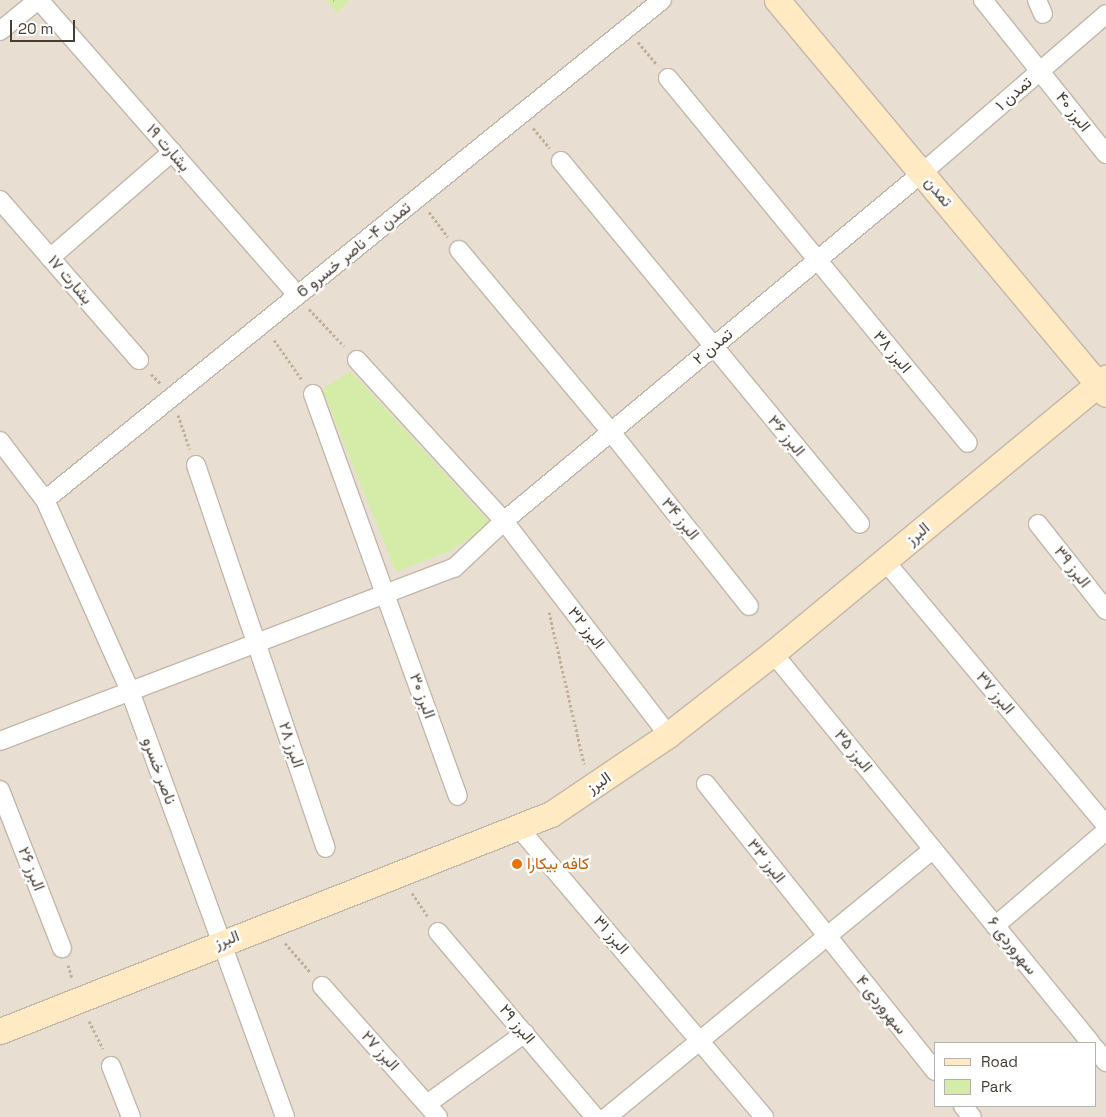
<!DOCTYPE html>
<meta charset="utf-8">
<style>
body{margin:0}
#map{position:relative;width:1106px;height:1117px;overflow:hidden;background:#f4ede4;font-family:"Space Grotesk",Vazirmatn,sans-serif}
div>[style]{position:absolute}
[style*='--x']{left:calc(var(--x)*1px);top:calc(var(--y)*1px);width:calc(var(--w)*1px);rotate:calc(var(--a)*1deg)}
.residential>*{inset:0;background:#e8dfd2}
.green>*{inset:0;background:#d5eca9}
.path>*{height:3px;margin-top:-1.5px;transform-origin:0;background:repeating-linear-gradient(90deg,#c3ae96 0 2.5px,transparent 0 5px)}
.roads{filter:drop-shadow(1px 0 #c3b7a9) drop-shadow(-1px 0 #c3b7a9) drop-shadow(0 1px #c3b7a9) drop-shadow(0 -1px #c3b7a9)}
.street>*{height:18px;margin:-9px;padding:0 9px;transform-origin:9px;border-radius:9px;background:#fff}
.secondary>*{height:25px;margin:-12.5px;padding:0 12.5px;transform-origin:12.5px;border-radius:12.5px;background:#ffeac3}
.dots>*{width:14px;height:14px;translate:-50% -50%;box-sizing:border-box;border:2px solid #fff;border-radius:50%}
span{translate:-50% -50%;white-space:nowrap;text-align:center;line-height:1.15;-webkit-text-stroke:5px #fff;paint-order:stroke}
.street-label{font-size:16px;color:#463d33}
.food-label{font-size:16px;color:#c56008}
.left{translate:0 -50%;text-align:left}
.legend{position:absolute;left:934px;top:1042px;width:162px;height:65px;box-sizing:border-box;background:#fff;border:1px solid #b5b1ad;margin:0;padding:6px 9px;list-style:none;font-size:15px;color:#463d33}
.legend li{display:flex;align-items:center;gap:10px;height:25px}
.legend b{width:25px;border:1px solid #b5b1ad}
.scale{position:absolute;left:10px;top:20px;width:65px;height:22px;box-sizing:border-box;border:2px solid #463d33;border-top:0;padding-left:6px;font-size:15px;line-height:18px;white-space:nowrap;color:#463d33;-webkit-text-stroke:4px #fff;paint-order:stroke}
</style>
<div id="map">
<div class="residential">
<div style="clip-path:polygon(evenodd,0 0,1106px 0,1106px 1117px,0 1117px,0 0,935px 1043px,1095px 1043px,1095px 1106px,935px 1106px,935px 1043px)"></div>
</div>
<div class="green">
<div style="clip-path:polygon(326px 0,351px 0,337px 13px)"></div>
<div style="clip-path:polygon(351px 371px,491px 524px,452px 550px,396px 572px,322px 389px)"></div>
</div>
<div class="path">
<div style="--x:333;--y:0;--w:1;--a:0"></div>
<div style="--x:638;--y:42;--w:30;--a:50"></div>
<div style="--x:533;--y:128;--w:26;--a:50"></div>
<div style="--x:429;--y:212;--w:31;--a:53"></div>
<div style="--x:309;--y:309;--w:51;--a:46.6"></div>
<div style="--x:274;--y:340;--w:49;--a:55"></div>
<div style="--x:151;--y:374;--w:14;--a:45"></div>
<div style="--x:178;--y:415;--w:36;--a:71"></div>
<div style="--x:549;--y:612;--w:156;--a:77"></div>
<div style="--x:412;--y:893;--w:29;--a:56"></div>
<div style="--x:285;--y:943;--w:38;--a:49"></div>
<div style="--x:68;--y:965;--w:14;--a:73"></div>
<div style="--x:89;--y:1021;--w:31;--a:63"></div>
</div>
<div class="roads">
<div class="street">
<div style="--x:39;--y:0;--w:392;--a:48.8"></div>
<div style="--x:983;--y:0;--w:197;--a:51.4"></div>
<div style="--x:1037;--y:0;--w:15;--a:67"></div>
<div style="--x:0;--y:31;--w:49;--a:-39.2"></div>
<div style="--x:668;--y:78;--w:472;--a:50.6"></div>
<div style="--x:561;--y:161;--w:470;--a:50.5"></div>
<div style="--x:0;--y:200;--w:212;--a:49"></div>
<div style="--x:459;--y:250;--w:237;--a:50.1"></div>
<div style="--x:611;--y:432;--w:222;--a:51.6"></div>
<div style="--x:50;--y:258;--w:162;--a:-41"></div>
<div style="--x:357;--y:360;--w:218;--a:47.6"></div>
<div style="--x:504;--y:521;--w:270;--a:52.5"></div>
<div style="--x:313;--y:394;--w:427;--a:70.2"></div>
<div style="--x:0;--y:441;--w:74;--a:52.7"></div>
<div style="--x:45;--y:500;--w:209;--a:66"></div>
<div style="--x:130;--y:691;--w:453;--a:70"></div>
<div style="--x:196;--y:465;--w:404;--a:71.3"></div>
<div style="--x:45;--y:500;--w:794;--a:-39.02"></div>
<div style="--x:1038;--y:524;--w:110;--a:51.7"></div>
<div style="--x:885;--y:561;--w:344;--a:50.1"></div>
<div style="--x:773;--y:653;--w:503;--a:50.81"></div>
<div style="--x:0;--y:741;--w:486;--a:-20.9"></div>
<div style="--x:454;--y:568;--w:69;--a:-43.2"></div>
<div style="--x:504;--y:521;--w:544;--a:-39.78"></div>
<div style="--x:922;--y:173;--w:243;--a:-40.8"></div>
<div style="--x:706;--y:784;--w:367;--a:51.4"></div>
<div style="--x:0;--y:790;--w:170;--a:68.6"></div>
<div style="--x:519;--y:828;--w:379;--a:49.7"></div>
<div style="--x:995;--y:926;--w:146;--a:-40.6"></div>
<div style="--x:438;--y:932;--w:243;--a:49.7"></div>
<div style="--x:322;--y:986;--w:175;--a:48.5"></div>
<div style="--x:1095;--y:1048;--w:18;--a:52"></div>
<div style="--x:111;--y:1066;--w:55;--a:68.6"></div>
<div style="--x:427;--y:1104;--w:121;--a:-35.9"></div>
<div style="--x:963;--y:1106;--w:14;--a:51"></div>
<div style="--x:607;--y:1117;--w:422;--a:-39.4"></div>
</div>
<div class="secondary">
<div style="--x:777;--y:0;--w:513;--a:50.14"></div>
<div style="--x:0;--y:1031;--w:592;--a:-21.5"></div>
<div style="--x:551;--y:814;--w:141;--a:-34"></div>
<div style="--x:668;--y:735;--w:133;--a:-38"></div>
<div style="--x:773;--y:653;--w:432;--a:-39.6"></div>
</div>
</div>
<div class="dots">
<div style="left:517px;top:864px;background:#e8710a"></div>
</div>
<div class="street-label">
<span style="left:1014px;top:94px;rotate:-41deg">تمدن ۱</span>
<span style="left:1073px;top:112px;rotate:52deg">البرز ۴۰</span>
<span style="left:168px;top:148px;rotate:49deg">بشارت ۱۹</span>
<span style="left:938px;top:192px;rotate:50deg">تمدن</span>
<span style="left:354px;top:250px;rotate:-39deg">تمدن ۴- ناصر خسرو 6</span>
<span style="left:70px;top:280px;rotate:49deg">بشارت ۱۷</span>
<span style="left:713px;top:347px;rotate:-40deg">تمدن ۲</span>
<span style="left:892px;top:352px;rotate:50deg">البرز ۳۸</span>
<span style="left:786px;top:436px;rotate:50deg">البرز ۳۶</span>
<span style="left:680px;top:519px;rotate:51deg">البرز ۳۴</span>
<span style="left:918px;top:534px;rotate:-40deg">البرز</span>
<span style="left:1072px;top:567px;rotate:52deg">البرز ۳۹</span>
<span style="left:586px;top:628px;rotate:52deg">البرز ۳۲</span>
<span style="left:995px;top:693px;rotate:50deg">البرز ۳۷</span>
<span style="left:422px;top:696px;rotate:70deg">البرز ۳۰</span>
<span style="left:291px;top:745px;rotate:71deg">البرز ۲۸</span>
<span style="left:853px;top:751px;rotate:51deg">البرز ۳۵</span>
<span style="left:159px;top:771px;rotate:70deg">ناصر خسرو</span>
<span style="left:599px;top:783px;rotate:-34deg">البرز</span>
<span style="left:766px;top:861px;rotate:52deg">البرز ۳۳</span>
<span style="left:31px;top:869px;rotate:68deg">البرز ۲۶</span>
<span style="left:611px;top:935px;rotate:49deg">البرز ۳۱</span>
<span style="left:227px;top:940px;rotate:-21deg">البرز</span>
<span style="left:1012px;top:946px;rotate:51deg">سهروردی ۶</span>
<span style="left:881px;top:1005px;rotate:51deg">سهروردی ۴</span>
<span style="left:517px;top:1024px;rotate:50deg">البرز ۲۹</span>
<span style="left:380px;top:1051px;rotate:48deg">البرز ۲۷</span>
</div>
<div class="food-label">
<span class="left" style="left:527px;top:864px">کافه بیکارا</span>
</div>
<ul class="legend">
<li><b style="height:6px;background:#ffeac3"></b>Road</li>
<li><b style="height:14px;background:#d5eca9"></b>Park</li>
</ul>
<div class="scale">20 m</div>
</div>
